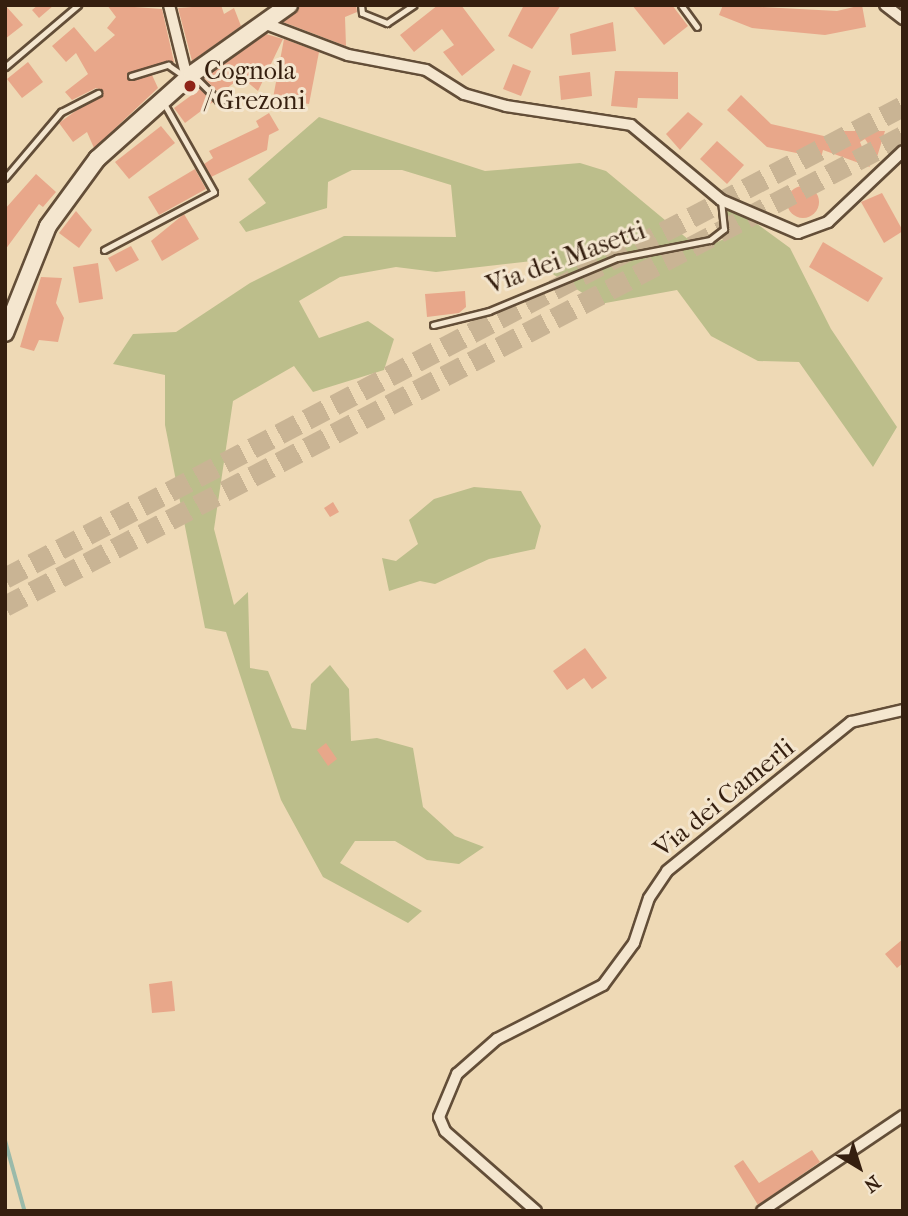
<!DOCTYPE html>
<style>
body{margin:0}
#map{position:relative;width:908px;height:1216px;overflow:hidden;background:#eed9b5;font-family:"IM FELL French Canon",serif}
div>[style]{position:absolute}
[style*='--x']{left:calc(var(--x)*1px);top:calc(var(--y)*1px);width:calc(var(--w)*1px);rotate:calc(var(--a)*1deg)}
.green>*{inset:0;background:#bcbe8b}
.stream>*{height:3.5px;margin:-1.75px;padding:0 1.75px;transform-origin:1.75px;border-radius:1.75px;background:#9abaaa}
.building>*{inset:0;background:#e8a78a}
.round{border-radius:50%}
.highway-tunnel>*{height:21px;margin-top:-10.5px;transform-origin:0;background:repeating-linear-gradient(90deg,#c9b494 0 21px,transparent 0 31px)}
.roads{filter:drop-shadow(2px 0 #634e38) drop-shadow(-2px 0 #634e38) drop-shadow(0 2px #634e38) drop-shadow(0 -2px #634e38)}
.lane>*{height:5px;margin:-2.5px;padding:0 2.5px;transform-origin:2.5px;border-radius:2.5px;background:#f4e6cf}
.street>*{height:10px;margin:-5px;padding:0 5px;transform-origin:5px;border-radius:5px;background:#f4e6cf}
.secondary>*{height:16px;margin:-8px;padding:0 8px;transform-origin:8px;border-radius:8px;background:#f4e6cf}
.dots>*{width:19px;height:19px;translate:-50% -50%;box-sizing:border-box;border:4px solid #f4e6cf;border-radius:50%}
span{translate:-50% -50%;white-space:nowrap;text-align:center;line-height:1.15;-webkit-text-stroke:6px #f4e6cf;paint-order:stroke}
.poi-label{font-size:26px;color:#351f0f}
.left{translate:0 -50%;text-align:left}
.street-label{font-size:26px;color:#351f0f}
.frame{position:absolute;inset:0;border:7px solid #351f0f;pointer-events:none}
.north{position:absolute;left:824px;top:1132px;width:70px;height:70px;-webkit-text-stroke:5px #f4e6cf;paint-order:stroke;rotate:142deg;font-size:19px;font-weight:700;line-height:28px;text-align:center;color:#351f0f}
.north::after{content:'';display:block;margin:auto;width:24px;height:32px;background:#351f0f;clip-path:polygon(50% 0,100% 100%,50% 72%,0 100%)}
</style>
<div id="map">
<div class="green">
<div style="clip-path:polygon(319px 117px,485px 171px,580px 163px,606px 171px,701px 250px,734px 234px,722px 198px,790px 248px,831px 329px,897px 427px,873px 467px,799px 362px,758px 361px,711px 336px,677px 290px,600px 304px,532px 261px,436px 272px,396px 267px,340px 277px,299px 301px,319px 338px,368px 321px,394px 339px,384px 370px,313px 392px,294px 366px,233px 401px,214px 529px,234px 605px,248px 592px,250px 668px,268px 671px,292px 728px,306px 730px,311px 684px,330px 665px,349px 689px,351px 741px,377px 738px,413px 748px,423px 807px,455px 836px,484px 847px,459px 864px,427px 860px,395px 841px,355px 841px,340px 863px,422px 911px,408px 923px,323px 877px,281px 800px,226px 632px,205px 628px,165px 425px,165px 375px,113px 364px,133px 334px,176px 332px,250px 283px,344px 236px,456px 237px,451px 185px,402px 170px,352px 170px,328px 182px,327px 208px,246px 232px,239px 222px,266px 203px,248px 179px)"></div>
<div style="clip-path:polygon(474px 487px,521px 491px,541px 526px,535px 549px,489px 559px,435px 584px,420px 581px,389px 591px,382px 558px,396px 561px,418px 544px,409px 520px,434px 499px)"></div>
</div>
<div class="stream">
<div style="--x:5;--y:1139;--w:75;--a:74.5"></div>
</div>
<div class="building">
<div style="clip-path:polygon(5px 5px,23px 25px,5px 39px)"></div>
<div style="clip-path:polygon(38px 5px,54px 5px,39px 18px,32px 10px)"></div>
<div style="clip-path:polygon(107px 5px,162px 9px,174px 62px,127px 73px,130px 81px,152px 75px,158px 88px,94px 148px,87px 132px,73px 142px,59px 123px,103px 91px,96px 88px,72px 100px,65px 92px,88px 74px,76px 53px,66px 62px,52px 46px,74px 27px,95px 52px,115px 35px,107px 28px,116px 17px)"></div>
<div style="clip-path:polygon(221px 5px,224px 14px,234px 8px,241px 26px,192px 61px,178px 8px)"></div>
<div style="clip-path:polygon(299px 5px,356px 5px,357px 12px,345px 17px,346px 46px,283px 22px)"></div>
<div style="clip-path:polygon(438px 5px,461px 5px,495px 50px,462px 76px,443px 52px,454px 45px,442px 29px,414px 52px,400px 35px)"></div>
<div style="clip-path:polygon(524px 5px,561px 5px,532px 49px,508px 36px)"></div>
<div style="clip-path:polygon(632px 5px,672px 5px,688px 26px,664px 45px)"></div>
<div style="clip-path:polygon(723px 5px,837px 11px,862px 5px,866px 27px,825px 35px,752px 28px,719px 15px)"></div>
<div style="clip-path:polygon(613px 22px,616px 51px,572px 55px,570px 34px)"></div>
<div style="clip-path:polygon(266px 34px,283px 39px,258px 91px,241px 77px,220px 94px,204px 78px)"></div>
<div style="clip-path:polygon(284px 39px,319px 52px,309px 104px,273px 98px)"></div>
<div style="clip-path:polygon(28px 62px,43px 82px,22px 98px,7px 79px)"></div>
<div style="clip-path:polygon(513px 64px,531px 71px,521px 96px,503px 89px)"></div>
<div style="clip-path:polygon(615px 71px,678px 72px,678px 99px,638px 98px,637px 108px,611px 106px)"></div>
<div style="clip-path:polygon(590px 72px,592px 96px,561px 100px,559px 76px)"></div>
<div style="clip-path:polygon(200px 89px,213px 102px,185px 123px,174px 108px)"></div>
<div style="clip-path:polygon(741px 95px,771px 124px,837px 139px,839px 131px,885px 131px,877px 157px,865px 139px,860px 142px,870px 167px,823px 150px,821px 158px,767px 147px,727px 110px)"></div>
<div style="clip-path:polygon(688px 112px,703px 124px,680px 150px,666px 134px)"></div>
<div style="clip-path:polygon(269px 113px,279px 130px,269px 135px,267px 150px,211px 177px,204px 164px,213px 158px,209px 151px,259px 127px,256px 121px)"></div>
<div style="clip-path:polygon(161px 126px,175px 143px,129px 179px,115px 162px)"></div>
<div style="clip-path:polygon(717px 141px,744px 165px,727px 184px,700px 159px)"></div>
<div style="clip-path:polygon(195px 169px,206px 189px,159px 215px,148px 197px)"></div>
<div style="clip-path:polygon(36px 174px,56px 192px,43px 207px,39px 204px,5px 250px,5px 209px)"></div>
<div class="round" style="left:787px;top:186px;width:32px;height:32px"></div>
<div style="clip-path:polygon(882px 193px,903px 231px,884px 243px,861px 202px)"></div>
<div style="clip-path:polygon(76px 211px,92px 230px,79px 248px,59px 233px)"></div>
<div style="clip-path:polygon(184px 214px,199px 239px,162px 261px,151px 241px)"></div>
<div style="clip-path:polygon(823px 242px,883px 278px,868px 302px,809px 267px)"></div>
<div style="clip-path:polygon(131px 246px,139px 260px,116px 272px,108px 258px)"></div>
<div style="clip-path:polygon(98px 263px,103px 299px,79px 303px,73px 267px)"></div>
<div style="clip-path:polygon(518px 271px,519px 283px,506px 284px,506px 272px)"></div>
<div style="clip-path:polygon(41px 277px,62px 278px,56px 303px,64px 318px,58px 342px,39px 340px,34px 351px,20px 347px)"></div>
<div style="clip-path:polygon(465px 291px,466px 307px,459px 313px,427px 317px,425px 294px)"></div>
<div style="clip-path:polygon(333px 502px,339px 512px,330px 517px,324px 508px)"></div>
<div style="clip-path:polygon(585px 648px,607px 678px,592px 689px,584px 678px,567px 690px,553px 671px)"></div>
<div style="clip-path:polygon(326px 743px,337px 759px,328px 766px,317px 750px)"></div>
<div style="clip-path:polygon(903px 939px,903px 963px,897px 968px,885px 954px)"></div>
<div style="clip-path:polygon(172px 981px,175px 1011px,152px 1013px,149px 984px)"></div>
<div style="clip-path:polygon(812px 1150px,820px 1162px,758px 1205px,734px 1166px,743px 1160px,759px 1183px)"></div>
</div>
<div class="highway-tunnel">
<div style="--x:5;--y:578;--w:1014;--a:-27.73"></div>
<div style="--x:5;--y:606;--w:1014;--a:-27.63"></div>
</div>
<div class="roads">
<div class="lane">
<div style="--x:361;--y:5;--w:8;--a:83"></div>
<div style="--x:362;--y:13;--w:27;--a:22"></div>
<div style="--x:387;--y:23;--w:32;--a:-34"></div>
<div style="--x:681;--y:5;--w:27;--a:54"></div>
<div style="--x:5;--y:67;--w:96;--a:-40.3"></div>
<div style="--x:131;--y:76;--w:39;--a:-17"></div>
<div style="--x:168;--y:65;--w:21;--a:35"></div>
<div style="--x:194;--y:76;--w:34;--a:45"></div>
<div style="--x:218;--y:100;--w:13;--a:-9"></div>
<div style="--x:5;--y:178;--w:87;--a:-49.7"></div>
<div style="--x:61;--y:112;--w:42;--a:-27.2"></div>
<div style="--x:104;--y:250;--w:124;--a:-27.8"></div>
<div style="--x:214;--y:192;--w:103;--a:-119.5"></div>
<div style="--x:433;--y:325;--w:58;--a:-14"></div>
<div style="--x:489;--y:311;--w:139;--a:-22.5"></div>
<div style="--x:617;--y:258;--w:95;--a:-11"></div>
<div style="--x:710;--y:240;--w:18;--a:-38"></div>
<div style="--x:724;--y:229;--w:29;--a:-96"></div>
</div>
<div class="street">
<div style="--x:169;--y:5;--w:75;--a:76.1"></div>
<div style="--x:885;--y:5;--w:23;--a:38"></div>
<div style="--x:261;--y:22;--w:93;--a:20.8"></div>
<div style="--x:348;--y:55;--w:79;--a:10.9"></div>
<div style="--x:426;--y:70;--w:45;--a:32.3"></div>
<div style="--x:464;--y:94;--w:44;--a:15.9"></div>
<div style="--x:506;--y:106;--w:126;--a:8.6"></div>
<div style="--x:631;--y:125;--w:117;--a:39.8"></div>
<div style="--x:721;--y:200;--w:84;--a:23.2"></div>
<div style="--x:798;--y:233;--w:32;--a:-20"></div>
<div style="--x:828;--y:222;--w:103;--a:-43.4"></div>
<div style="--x:536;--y:1211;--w:121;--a:-138.7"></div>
<div style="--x:445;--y:1131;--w:15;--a:-113"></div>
<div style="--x:439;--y:1117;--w:47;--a:-67.3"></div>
<div style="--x:457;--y:1074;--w:53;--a:-41.2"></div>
<div style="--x:497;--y:1039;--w:119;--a:-27"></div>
<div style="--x:603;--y:985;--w:52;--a:-53.6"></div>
<div style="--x:634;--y:943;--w:47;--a:-71.6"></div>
<div style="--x:649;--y:898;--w:32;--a:-56"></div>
<div style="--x:667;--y:871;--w:237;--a:-39"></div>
<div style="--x:851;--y:722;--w:53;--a:-13"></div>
<div style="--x:762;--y:1211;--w:170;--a:-34"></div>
</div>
<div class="secondary">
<div style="--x:5;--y:333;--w:115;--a:-68.1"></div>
<div style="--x:48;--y:226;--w:83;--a:-53.8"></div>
<div style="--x:97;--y:159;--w:127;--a:-41.8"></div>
<div style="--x:192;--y:74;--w:119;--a:-35.4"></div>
</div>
</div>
<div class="dots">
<div style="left:190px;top:86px;background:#8f2418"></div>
</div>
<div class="poi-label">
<span class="left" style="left:204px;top:86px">Cognola<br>/ Grezoni</span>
</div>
<div class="street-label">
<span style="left:566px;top:258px;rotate:-20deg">Via dei Masetti</span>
<span style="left:724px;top:798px;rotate:-39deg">Via dei Camerli</span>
</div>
<div class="frame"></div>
<div class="north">N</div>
</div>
